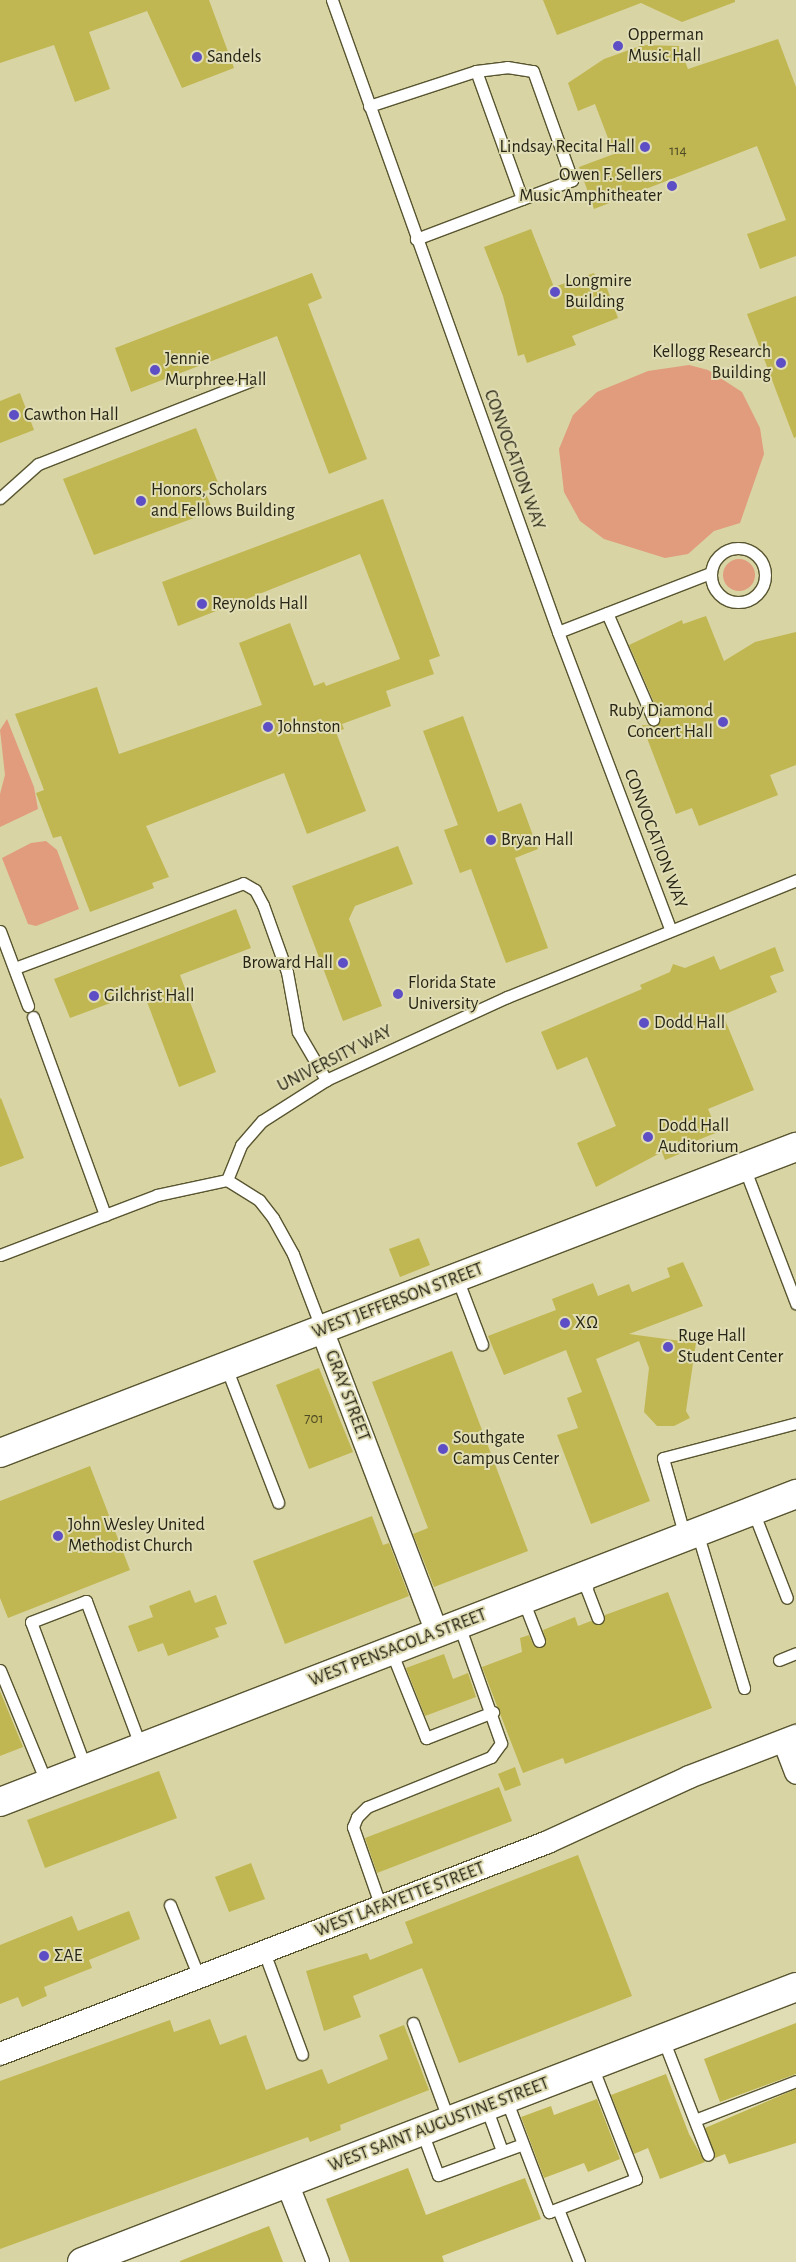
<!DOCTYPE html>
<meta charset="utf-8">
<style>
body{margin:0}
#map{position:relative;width:796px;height:2262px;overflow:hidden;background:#e0dcb3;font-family:"Alegreya Sans",sans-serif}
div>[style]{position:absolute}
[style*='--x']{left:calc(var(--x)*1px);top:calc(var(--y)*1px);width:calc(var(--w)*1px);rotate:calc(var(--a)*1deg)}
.built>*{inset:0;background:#d8d4a3}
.green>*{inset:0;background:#e19b7d}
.round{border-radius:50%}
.building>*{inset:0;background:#c1b752}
.roads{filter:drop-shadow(1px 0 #585530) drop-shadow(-1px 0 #585530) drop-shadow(0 1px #585530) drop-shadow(0 -1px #585530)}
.service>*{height:11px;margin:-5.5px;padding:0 5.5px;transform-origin:5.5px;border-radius:5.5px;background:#fff}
.service>.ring{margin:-5.5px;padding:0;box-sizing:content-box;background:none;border:11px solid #fff;border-radius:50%}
.minor>*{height:22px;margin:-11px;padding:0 11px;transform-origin:11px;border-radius:11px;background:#fff}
.tertiary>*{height:28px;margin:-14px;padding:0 14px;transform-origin:14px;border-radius:14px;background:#fff}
.secondary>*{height:28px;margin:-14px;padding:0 14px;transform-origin:14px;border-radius:14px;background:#fff}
.dots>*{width:14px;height:14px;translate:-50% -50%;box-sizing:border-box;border:2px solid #e0dcb3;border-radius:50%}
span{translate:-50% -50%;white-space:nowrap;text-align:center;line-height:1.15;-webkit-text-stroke:4px #e0dcb3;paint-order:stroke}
.number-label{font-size:15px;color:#4e4a25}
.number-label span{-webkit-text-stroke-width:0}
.poi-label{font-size:18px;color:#272616}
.left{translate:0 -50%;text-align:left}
.right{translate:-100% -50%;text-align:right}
.street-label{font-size:18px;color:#272616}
</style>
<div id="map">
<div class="built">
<div style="clip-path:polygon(0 0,796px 0,796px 1987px,82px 2262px,0 2262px)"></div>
</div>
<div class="green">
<div style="clip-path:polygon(689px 365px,708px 370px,742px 392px,760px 428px,764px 454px,740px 523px,714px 531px,688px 554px,665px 558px,604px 539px,580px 521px,564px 492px,559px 449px,573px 415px,597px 392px,648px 371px)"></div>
<div class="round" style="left:723px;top:559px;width:32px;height:32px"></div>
<div style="clip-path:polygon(7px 719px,34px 787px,38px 809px,0 827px,0 794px,5px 775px,0 730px)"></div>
<div style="clip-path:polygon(46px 841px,57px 850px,79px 909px,36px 926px,28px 924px,2px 858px,31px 843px)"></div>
</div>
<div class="building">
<div style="clip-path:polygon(0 0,209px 0,234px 68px,182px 88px,147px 11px,89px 32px,110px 89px,75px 102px,54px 45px,0 63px)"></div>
<div style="clip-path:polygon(543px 0,735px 0,735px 2px,682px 22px,641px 3px,557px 35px)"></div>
<div style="clip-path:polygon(778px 39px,796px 87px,796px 256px,760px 269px,747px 234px,786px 220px,757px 146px,594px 209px,579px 167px,614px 154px,595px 104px,578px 111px,568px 83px,604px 59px,643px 45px,679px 46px,688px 69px)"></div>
<div style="clip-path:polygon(531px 229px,554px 287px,594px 273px,598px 283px,604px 280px,618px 318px,572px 336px,576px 345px,527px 363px,524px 354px,518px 356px,503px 296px,484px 247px)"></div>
<div style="clip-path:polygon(312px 273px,322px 298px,308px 304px,367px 459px,329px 474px,277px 336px,131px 392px,115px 348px)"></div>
<div style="clip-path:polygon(796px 296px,796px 437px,794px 438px,747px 314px)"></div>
<div style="clip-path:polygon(20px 393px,34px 430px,0 443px,0 401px)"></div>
<div style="clip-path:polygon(196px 428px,219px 485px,205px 491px,213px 511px,94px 555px,63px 479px)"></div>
<div style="clip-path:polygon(383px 499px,440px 656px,429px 660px,434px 674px,386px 691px,391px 706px,342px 724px,344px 729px,336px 732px,366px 811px,307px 834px,284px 773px,146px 826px,169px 877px,152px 883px,154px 888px,90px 912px,61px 836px,53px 838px,47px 822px,36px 793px,44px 790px,15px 714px,97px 687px,119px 754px,262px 705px,239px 643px,290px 623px,314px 686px,324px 682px,326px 686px,400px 659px,360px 554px,178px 626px,162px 582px)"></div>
<div style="clip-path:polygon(706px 616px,724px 661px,755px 642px,796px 632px,796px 765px,770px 775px,778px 795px,699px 826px,692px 808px,676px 814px,642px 725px,656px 726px,660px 716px,629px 645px,682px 620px,683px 624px)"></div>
<div style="clip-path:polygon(463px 716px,498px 812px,521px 803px,538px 849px,515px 858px,548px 948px,506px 963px,471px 869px,460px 873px,444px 830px,458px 825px,423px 731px)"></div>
<div style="clip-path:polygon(398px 846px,413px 884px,355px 906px,349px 919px,382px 1006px,343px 1021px,292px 886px)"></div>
<div style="clip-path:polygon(236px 909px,251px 948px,180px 975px,216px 1072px,179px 1087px,143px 991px,70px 1018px,54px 979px)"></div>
<div style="clip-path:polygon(775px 947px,784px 971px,770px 976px,777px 992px,723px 1015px,754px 1090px,708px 1109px,718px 1132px,693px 1142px,696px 1147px,665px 1160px,662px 1152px,596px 1187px,577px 1143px,616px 1126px,587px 1057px,557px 1070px,541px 1032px,642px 989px,640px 985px,670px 972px,673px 964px,685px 968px,714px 956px,720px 970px)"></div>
<div style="clip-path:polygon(1px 1098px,24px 1158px,0 1167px,0 1099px)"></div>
<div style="clip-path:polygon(419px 1238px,430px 1265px,400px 1277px,389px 1249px)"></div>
<div style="clip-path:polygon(683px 1262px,703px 1306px,629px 1334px,696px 1343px,686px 1411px,690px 1418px,674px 1426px,657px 1426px,644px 1412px,649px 1368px,639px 1341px,596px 1359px,650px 1501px,591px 1524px,557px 1435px,578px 1428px,567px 1398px,582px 1392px,566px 1350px,504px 1375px,488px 1336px,556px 1310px,552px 1299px,593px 1283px,598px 1296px,629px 1284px,632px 1292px,670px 1277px,667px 1268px)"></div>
<div style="clip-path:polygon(452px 1351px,528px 1551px,434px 1587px,413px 1534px,428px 1528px,372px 1382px)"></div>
<div style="clip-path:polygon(319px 1368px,353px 1452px,309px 1469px,276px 1385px)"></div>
<div style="clip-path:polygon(90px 1466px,130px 1570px,8px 1618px,0 1598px,0 1501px)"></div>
<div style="clip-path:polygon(372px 1516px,383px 1545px,389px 1543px,409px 1596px,285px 1644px,253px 1561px)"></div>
<div style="clip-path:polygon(190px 1590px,195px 1603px,216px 1595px,227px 1624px,215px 1628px,219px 1637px,168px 1656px,163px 1643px,138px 1652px,128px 1626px,153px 1617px,149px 1606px)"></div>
<div style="clip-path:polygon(668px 1592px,712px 1708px,565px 1764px,563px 1758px,523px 1773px,482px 1667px,522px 1652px,520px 1638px,529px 1635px,534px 1646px,541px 1648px,546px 1642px,543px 1630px,575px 1617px,578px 1626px,591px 1621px,600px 1625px,605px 1615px)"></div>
<div style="clip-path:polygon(444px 1654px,453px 1679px,468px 1673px,476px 1697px,425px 1716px,406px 1668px)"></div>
<div style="clip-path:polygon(0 1691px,23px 1747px,0 1756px)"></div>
<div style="clip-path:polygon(515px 1767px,521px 1785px,505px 1791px,498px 1774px)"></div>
<div style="clip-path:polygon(159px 1771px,177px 1818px,45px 1868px,27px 1820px)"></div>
<div style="clip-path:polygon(499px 1787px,512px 1821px,377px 1873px,365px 1838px)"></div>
<div style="clip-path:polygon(578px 1855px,632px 1996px,459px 2063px,422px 1968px,353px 1996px,361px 2017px,324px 2031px,306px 1971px,367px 1953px,370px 1960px,413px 1943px,405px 1922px)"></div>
<div style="clip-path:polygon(251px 1863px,265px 1899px,229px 1912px,215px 1877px)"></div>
<div style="clip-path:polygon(129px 1911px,140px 1939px,89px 1960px,92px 1968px,44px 1987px,47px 1996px,22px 2007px,18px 1997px,0 2004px,0 1945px,72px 1916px,78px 1931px)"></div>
<div style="clip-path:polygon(210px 2019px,220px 2045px,246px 2035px,266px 2090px,322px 2069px,328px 2084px,388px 2059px,379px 2035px,404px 2025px,429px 2090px,340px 2125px,341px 2130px,310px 2142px,308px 2137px,0 2249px,0 2081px,170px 2020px,174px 2032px)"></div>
<div style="clip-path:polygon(796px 2023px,796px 2074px,720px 2102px,704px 2059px)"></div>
<div style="clip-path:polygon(666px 2074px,689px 2134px,705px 2162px,660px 2179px,648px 2148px,634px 2154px,611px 2095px)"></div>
<div style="clip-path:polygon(796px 2089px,796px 2143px,729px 2164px,725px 2154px,715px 2158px,705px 2128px)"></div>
<div style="clip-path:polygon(597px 2099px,620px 2159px,588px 2172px,584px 2163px,544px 2178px,521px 2117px,551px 2106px,554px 2115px)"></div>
<div style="clip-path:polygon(408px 2168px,426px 2215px,525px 2178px,541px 2219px,442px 2256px,444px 2262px,350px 2262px,326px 2199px)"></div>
<div style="clip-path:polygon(269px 2226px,283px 2262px,180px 2262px,180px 2261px)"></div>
</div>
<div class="roads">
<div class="service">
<div style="--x:332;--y:0;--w:671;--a:70.32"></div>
<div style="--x:558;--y:632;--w:317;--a:69.3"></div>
<div style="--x:476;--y:71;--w:136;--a:70.2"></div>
<div style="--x:369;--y:106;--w:113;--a:-18.1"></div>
<div style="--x:476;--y:71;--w:31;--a:-7"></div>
<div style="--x:507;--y:67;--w:26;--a:9"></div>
<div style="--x:533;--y:71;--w:116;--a:70.3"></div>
<div style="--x:572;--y:180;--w:167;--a:159.3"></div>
<div style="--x:0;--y:498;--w:51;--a:-41.8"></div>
<div style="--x:38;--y:464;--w:228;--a:-21.4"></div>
<div class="ring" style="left:711px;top:548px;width:43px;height:43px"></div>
<div style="--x:607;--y:613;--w:116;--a:66.5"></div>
<div style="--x:558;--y:632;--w:163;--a:-21.2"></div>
<div style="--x:0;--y:931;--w:80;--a:69.5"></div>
<div style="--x:15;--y:968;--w:243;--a:-20.4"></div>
<div style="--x:243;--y:883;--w:14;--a:30"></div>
<div style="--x:255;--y:890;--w:17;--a:62"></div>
<div style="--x:263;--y:905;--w:71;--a:70.3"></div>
<div style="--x:287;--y:972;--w:61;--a:79.6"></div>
<div style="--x:298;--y:1032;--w:56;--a:59.7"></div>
<div style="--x:33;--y:1017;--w:211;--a:70"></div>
<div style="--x:744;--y:1167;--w:146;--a:69.1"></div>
<div style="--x:227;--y:1180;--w:38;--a:-68"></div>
<div style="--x:241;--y:1145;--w:32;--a:-49"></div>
<div style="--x:262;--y:1121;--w:76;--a:-32.6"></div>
<div style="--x:326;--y:1080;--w:199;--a:-24.6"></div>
<div style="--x:507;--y:997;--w:312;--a:-22"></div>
<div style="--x:227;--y:1180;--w:38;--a:32"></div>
<div style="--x:259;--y:1200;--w:23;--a:52"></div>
<div style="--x:273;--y:1218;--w:41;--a:60.9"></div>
<div style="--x:293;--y:1254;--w:81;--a:69.1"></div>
<div style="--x:0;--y:1255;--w:168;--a:-20.9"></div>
<div style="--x:157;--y:1195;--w:72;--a:-12.1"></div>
<div style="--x:457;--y:1278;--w:71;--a:69.3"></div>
<div style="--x:226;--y:1367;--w:145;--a:68.9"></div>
<div style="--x:753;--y:1511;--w:93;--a:68.7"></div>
<div style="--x:697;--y:1532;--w:163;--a:73.2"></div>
<div style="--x:685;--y:1537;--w:82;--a:-105.6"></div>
<div style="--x:663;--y:1458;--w:138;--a:-14.7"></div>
<div style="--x:588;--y:1576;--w:14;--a:94"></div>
<div style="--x:587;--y:1590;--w:30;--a:69"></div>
<div style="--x:523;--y:1600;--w:44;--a:68.7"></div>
<div style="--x:391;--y:1651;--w:94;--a:68.1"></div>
<div style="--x:426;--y:1738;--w:72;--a:-21.2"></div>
<div style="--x:779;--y:1660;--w:18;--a:-22"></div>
<div style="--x:0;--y:1670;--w:123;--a:67.6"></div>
<div style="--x:86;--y:1769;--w:157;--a:-110.5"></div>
<div style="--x:31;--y:1622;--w:59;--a:-20.9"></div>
<div style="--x:86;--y:1601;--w:156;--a:69.4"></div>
<div style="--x:170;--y:1905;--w:78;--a:68.1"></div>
<div style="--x:381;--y:1907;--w:85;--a:-109.3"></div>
<div style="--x:353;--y:1827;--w:11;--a:-68"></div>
<div style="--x:357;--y:1817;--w:14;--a:-45"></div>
<div style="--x:367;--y:1807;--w:134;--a:-22"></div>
<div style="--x:491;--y:1757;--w:17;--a:-54"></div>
<div style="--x:501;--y:1743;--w:125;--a:-109.6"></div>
<div style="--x:264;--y:1952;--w:109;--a:69.6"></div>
<div style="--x:413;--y:2023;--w:104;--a:69.8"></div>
<div style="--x:663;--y:2039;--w:124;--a:68.8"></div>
<div style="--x:506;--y:2099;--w:121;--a:69.2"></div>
<div style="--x:549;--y:2212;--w:93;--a:-20.8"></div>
<div style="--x:636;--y:2179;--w:121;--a:-111.3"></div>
<div style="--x:486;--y:2107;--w:47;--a:70"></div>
<div style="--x:695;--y:2120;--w:108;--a:-21.1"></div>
<div style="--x:422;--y:2132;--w:46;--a:69.6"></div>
<div style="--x:438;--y:2175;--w:90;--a:-20"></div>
<div style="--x:558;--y:2209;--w:57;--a:68.4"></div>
</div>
<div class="minor">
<div style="--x:322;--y:1330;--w:324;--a:69.2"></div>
<div style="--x:784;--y:1741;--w:34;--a:69"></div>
<div style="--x:0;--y:2054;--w:588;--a:-21.15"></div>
<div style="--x:548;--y:1842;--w:155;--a:-24.7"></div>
<div style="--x:689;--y:1777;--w:115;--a:-21"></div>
<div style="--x:287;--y:2183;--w:85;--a:68.6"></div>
</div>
<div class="tertiary">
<div style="--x:0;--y:1453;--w:853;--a:-21.03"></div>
</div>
<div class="secondary">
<div style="--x:0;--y:1802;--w:854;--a:-21.15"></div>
<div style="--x:82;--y:2262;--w:765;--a:-21.06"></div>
</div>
</div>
<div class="dots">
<div style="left:618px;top:46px;background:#5d4ec6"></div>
<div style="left:197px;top:57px;background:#5d4ec6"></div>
<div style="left:645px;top:147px;background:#5d4ec6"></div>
<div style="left:672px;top:186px;background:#5d4ec6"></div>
<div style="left:555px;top:292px;background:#5d4ec6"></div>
<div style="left:781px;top:363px;background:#5d4ec6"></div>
<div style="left:155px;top:370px;background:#5d4ec6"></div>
<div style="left:14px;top:415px;background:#5d4ec6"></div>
<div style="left:141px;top:501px;background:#5d4ec6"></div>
<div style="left:202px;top:604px;background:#5d4ec6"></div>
<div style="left:723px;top:722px;background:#5d4ec6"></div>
<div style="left:268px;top:727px;background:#5d4ec6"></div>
<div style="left:491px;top:840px;background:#5d4ec6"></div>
<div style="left:343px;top:963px;background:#5d4ec6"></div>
<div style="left:398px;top:994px;background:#5d4ec6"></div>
<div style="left:94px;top:996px;background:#5d4ec6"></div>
<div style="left:644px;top:1023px;background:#5d4ec6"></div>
<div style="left:648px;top:1137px;background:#5d4ec6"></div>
<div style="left:565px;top:1323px;background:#5d4ec6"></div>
<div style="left:668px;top:1347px;background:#5d4ec6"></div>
<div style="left:443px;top:1449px;background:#5d4ec6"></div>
<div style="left:58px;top:1536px;background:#5d4ec6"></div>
<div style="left:44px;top:1956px;background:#5d4ec6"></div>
</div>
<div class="number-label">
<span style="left:678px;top:151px">114</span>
<span style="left:314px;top:1419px">701</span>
</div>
<div class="poi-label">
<span class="left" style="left:628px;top:46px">Opperman<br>Music Hall</span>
<span class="left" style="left:207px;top:57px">Sandels</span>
<span class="right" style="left:635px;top:147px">Lindsay Recital Hall</span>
<span class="right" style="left:662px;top:186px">Owen F. Sellers<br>Music Amphitheater</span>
<span class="left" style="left:565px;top:292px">Longmire<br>Building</span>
<span class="right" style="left:771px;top:363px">Kellogg Research<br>Building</span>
<span class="left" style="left:165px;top:370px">Jennie<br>Murphree Hall</span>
<span class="left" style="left:24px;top:415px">Cawthon Hall</span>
<span class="left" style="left:151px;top:501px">Honors, Scholars<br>and Fellows Building</span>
<span class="left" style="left:212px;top:604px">Reynolds Hall</span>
<span class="right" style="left:713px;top:722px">Ruby Diamond<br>Concert Hall</span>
<span class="left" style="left:278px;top:727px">Johnston</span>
<span class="left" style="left:501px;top:840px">Bryan Hall</span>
<span class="right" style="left:333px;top:963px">Broward Hall</span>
<span class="left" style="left:408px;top:994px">Florida State<br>University</span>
<span class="left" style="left:104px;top:996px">Gilchrist Hall</span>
<span class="left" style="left:654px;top:1023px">Dodd Hall</span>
<span class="left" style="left:658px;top:1137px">Dodd Hall<br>Auditorium</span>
<span class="left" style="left:575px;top:1323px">ΧΩ</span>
<span class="left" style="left:678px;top:1347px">Ruge Hall<br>Student Center</span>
<span class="left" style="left:453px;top:1449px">Southgate<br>Campus Center</span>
<span class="left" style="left:68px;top:1536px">John Wesley United<br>Methodist Church</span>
<span class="left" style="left:54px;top:1956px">ΣΑΕ</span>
</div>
<div class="street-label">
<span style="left:514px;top:460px;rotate:70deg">CONVOCATION WAY</span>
<span style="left:655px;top:839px;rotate:69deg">CONVOCATION WAY</span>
<span style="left:335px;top:1059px;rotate:-27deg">UNIVERSITY WAY</span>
<span style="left:398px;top:1301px;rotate:-21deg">WEST JEFFERSON STREET</span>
<span style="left:347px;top:1396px;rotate:69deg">GRAY STREET</span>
<span style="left:398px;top:1648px;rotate:-21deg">WEST PENSACOLA STREET</span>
<span style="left:400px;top:1900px;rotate:-21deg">WEST LAFAYETTE STREET</span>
<span style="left:439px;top:2125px;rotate:-21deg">WEST SAINT AUGUSTINE STREET</span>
</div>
</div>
